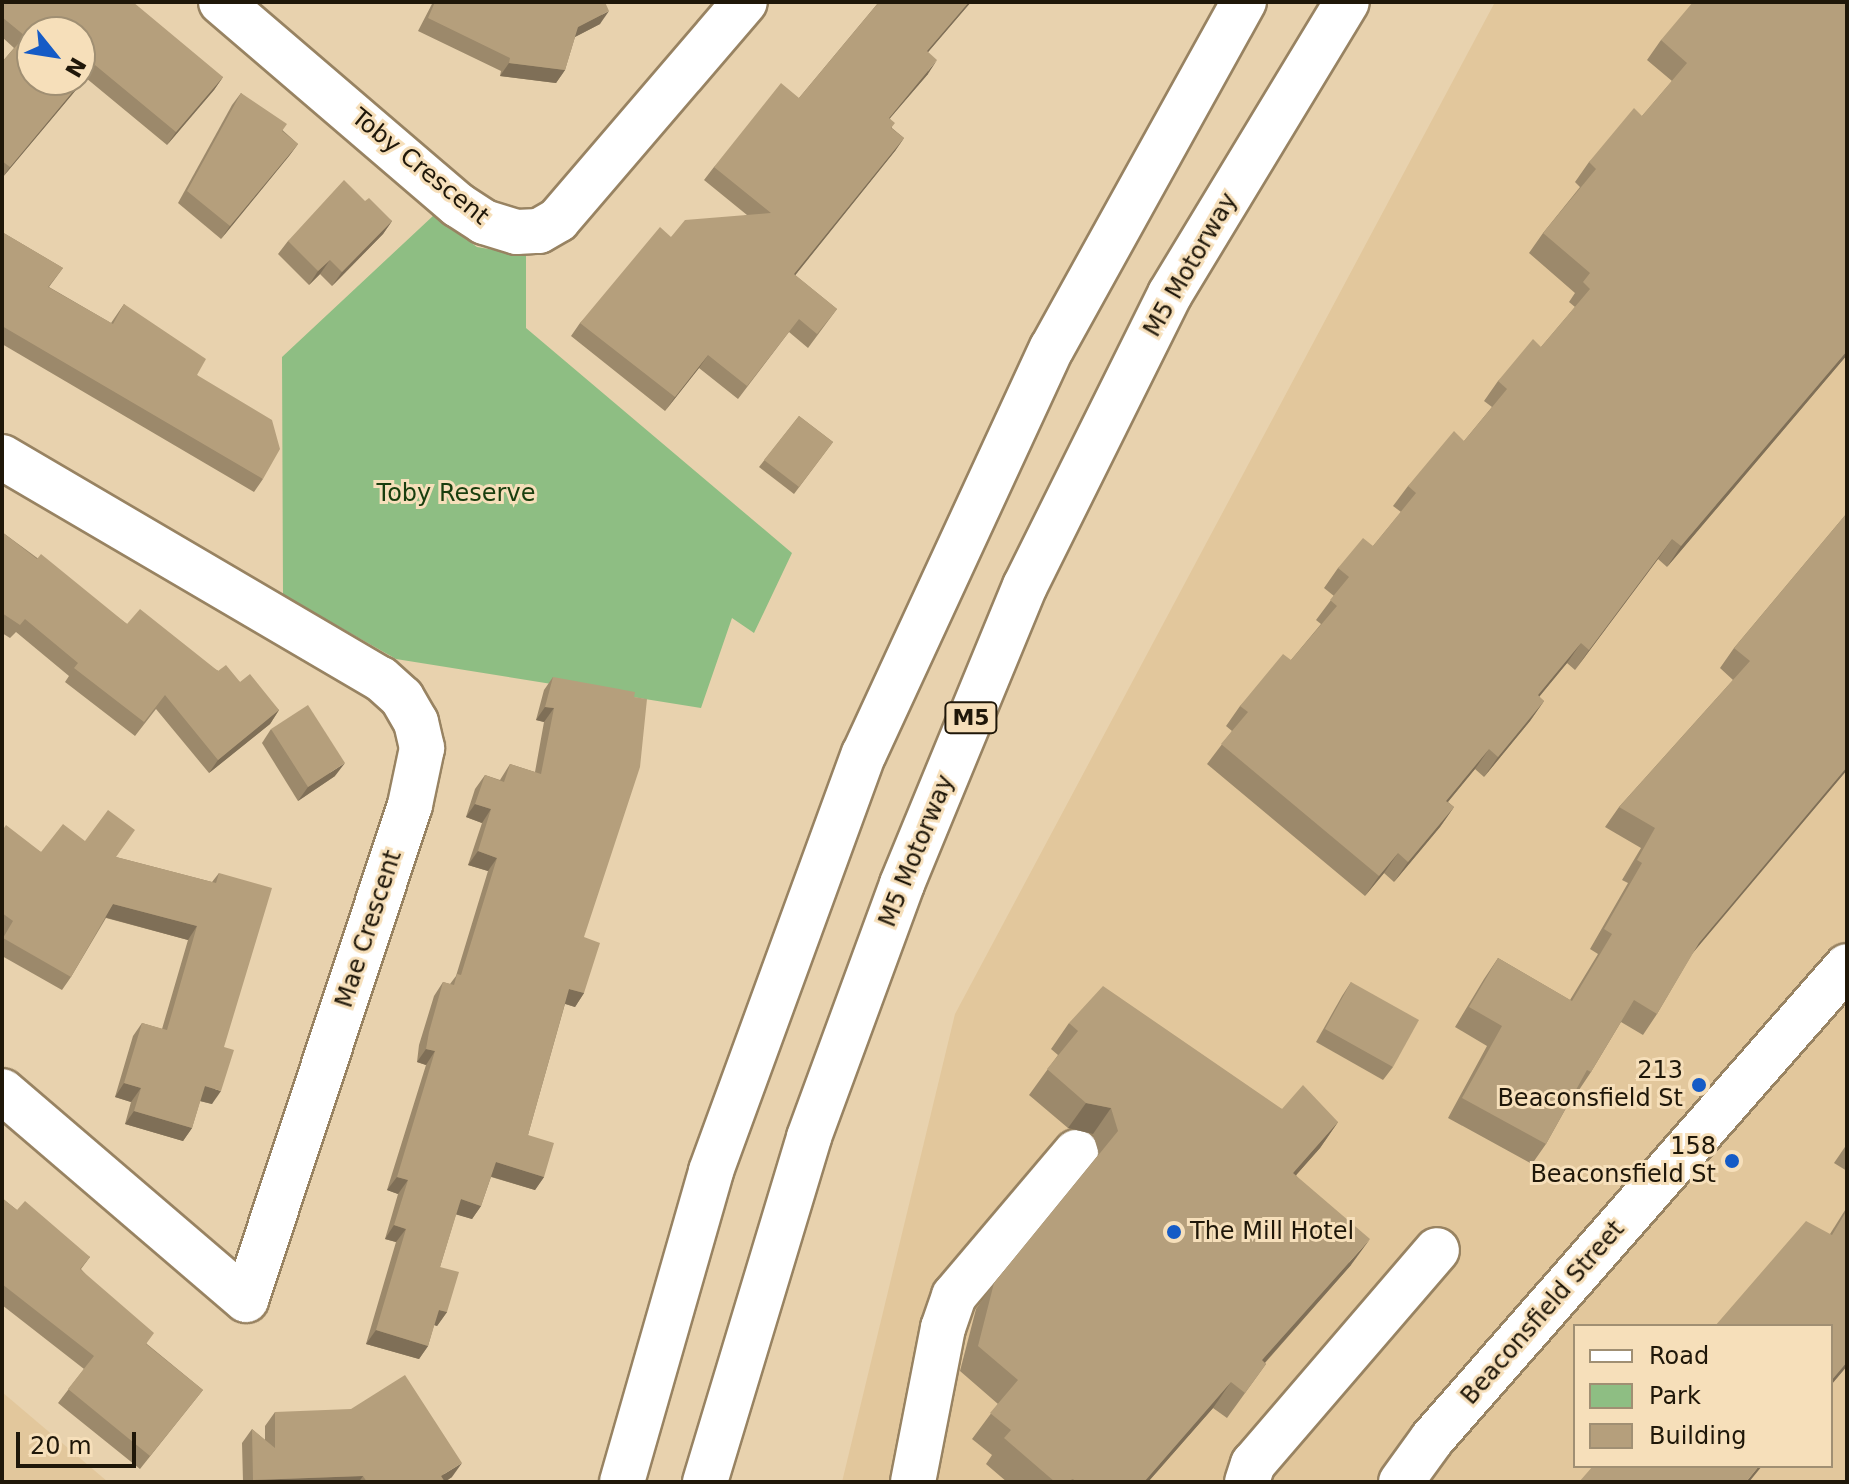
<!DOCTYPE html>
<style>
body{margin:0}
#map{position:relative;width:1849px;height:1484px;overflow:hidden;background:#e8d2ae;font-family:"DejaVu Sans",sans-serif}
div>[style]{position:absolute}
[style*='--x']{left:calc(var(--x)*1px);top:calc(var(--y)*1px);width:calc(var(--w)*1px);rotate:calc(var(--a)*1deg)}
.built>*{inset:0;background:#e2c79c}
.green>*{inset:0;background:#8ebe83}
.roads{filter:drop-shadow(2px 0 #988362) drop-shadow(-2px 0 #988362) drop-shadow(0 2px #988362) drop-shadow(0 -2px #988362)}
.minor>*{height:44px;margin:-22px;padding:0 22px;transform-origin:22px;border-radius:22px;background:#fff}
.major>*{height:44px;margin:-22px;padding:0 22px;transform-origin:22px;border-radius:22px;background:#fff}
.highway>*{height:44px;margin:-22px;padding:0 22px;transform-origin:22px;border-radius:22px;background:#fff}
.wall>*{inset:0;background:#9c896b}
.shaded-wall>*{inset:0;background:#7f6f57}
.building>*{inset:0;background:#b59f7c}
.dots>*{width:22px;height:22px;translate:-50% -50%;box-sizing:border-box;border:4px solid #f6dfba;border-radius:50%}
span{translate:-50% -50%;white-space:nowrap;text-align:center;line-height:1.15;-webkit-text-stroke:6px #f6dfba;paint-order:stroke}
.shield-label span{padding:2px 6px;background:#f6dfba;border:2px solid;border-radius:6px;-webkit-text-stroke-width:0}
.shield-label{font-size:22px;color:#1f1709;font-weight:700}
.street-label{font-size:24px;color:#1f1709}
.park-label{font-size:24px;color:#183e0e}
.poi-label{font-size:24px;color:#1f1709}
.right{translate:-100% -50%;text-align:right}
.left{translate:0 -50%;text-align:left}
.frame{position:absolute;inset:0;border:4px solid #1f1709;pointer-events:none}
.legend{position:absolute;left:1573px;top:1324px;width:260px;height:144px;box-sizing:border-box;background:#f6dfba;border:2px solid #a08f73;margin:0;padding:10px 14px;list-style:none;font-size:24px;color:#1f1709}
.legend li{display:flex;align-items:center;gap:16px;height:40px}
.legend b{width:40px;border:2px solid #a08f73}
.north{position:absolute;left:16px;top:16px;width:80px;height:80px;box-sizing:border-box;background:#f6dfba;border:2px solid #a08f73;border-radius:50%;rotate:120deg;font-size:22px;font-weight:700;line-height:32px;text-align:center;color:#1f1709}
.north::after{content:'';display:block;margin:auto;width:28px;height:36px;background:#155bc6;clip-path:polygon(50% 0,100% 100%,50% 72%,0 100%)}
.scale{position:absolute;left:16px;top:1432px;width:120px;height:36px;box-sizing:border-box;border:4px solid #1f1709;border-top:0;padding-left:10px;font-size:24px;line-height:28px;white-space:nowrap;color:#1f1709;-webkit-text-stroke:6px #f6dfba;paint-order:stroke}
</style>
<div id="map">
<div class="built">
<div style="clip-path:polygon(evenodd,1495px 2px,1847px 2px,1847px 1482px,842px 1482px,955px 1014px,1495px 2px,1575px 1326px,1831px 1326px,1831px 1466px,1575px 1466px,1575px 1326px)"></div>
<div style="clip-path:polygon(2px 1392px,108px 1482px,2px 1482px)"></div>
</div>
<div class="green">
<div style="clip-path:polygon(434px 215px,477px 247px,526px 255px,526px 328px,792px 553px,754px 633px,732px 618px,701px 708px,396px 659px,283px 595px,282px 357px)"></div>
</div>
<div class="roads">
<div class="minor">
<div style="--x:221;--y:2;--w:312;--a:40.6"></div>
<div style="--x:458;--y:205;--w:31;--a:33"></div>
<div style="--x:484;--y:222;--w:34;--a:17"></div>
<div style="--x:517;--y:232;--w:22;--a:-3"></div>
<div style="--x:539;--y:231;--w:22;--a:-30"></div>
<div style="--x:558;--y:220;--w:287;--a:-49.4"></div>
<div style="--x:2;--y:457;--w:439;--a:30.4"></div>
<div style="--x:381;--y:679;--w:28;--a:42"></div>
<div style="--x:402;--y:698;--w:28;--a:60"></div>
<div style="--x:416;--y:722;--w:27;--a:77"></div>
<div style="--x:422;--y:748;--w:58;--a:101.9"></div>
<div style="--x:410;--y:805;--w:521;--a:108.33"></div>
<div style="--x:246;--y:1300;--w:321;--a:-139.4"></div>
<div style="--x:913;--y:1482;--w:157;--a:-79"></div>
<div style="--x:943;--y:1328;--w:34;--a:-71"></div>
<div style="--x:954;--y:1296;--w:189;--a:-49.7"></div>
<div style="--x:1247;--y:1482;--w:19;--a:-72"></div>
<div style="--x:1253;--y:1464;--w:282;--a:-49.3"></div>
</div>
<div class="major">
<div style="--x:1401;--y:1482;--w:53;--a:-54.2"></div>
<div style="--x:1432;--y:1439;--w:629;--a:-48.74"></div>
</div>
<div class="highway">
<div style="--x:622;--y:1482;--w:323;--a:-74"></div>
<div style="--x:711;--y:1171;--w:444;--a:-69.9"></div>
<div style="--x:864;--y:754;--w:447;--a:-65.2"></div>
<div style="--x:1052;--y:348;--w:396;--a:-61"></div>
<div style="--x:705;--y:1482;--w:360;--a:-73.2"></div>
<div style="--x:809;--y:1137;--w:270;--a:-69.8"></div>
<div style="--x:902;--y:884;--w:322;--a:-67.6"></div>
<div style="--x:1025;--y:586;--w:326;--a:-63.6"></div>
<div style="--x:1170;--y:294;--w:341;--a:-58.8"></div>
</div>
</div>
<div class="wall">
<div style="clip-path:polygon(433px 2px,605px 2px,600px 24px,575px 37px,565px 70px,556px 83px,500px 76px,501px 71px,418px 31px)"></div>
<div style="clip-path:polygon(877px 2px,971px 2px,928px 52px,928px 74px,890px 118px,892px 128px,904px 138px,895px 151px,795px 275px,837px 309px,808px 348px,789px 332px,738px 399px,699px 368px,665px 411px,571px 336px,580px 323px,671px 237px,747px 215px,704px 180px,714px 167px,799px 98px,878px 3px)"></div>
<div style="clip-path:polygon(1847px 2px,1847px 355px,1667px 567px,1658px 559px,1575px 670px,1567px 663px,1539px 697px,1544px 701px,1530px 721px,1484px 777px,1475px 769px,1448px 802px,1454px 807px,1440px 827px,1394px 882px,1384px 873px,1365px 896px,1207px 764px,1232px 731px,1226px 726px,1240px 706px,1291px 660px,1321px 624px,1316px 620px,1334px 596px,1324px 588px,1338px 568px,1373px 546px,1401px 512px,1393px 506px,1408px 486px,1464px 441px,1492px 407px,1484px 401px,1498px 381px,1541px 347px,1575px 307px,1569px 302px,1575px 293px,1529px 253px,1543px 233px,1580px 187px,1575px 182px,1589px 162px,1642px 116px,1672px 81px,1647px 60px,1661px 40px)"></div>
<div style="clip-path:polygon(2px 7px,223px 77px,214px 90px,167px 145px,86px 78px,2px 178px,2px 62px,14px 48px,2px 37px)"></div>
<div style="clip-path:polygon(241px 93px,298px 144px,289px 156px,221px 239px,178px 203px,232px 105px)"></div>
<div style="clip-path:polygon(365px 201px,392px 221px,383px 234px,332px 286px,320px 274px,309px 285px,278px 254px,288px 241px)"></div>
<div style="clip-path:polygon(2px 232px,63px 268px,49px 287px,111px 323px,124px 304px,197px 375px,263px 479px,254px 492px,2px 344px)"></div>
<div style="clip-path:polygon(799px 416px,833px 442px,794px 494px,759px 467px)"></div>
<div style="clip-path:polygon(1847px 513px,1847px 770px,1692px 954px,1657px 1014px,1643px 1035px,1621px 1022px,1591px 1072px,1577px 1093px,1575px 1092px,1546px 1144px,1532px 1164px,1448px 1118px,1487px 1046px,1455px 1027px,1484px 979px,1498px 958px,1570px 1000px,1598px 954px,1590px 949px,1628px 883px,1622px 880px,1641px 848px,1605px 827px,1619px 807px,1733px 680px,1720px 668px,1734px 648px)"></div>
<div style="clip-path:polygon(2px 532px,127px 624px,240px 682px,279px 710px,270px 724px,209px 773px,156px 709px,135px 736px,65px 682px,69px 676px,16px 632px,10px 638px,2px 633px)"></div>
<div style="clip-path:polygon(553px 677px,584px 937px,584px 993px,575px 1007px,565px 1004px,528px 1135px,544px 1177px,535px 1190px,491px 1177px,481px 1206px,472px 1219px,456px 1214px,440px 1267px,447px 1312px,437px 1326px,434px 1325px,428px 1346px,419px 1359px,366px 1344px,396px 1242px,385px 1239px,398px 1194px,387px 1190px,426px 1065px,417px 1062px,419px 1045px,434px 996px,443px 982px,450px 984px,456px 976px,488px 871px,468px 865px,482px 823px,466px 817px,475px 789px,485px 775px,500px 780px,510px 764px,535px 772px,544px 722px,536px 720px,544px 690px)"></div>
<div style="clip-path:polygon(271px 729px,335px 776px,298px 801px,262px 743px)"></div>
<div style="clip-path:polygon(2px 831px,41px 852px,85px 841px,116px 857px,212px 882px,219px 873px,224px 1047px,212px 1104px,200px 1101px,192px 1128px,183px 1141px,125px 1124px,131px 1102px,115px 1097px,133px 1036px,142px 1023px,162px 1029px,188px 940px,106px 918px,71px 977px,62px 990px,2px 956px,2px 937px,4px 934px,2px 933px)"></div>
<div style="clip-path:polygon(1351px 982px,1393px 1067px,1383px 1080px,1316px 1042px,1342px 996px)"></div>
<div style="clip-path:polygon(1069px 1023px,1282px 1109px,1338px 1122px,1320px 1148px,1296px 1175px,1351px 1265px,1265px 1363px,1266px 1364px,1227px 1418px,1213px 1408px,1148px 1482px,1007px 1482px,986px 1464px,992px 1455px,972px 1439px,998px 1404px,960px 1371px,976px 1309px,994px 1283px,1099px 1154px,1093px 1134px,1068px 1128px,1029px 1095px,1058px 1055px,1051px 1049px)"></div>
<div style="clip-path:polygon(1847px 1144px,1847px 1171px,1834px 1163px)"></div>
<div style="clip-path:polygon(2px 1198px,17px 1210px,90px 1257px,81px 1269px,147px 1344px,203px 1390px,140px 1469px,58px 1403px,84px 1369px,2px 1305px)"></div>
<div style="clip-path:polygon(1847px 1207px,1847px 1366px,1831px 1385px,1830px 1234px)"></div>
<div style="clip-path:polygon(275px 1412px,452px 1477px,445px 1482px,243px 1482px,242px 1443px,252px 1429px,265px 1440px,265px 1426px)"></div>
</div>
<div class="shaded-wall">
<div style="clip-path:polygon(969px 2px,971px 2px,917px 65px,927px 51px)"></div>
<div style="clip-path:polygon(609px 11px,600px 24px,569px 40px,578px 27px)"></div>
<div style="clip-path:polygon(937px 60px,928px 74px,879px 131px,889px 118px)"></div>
<div style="clip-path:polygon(509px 63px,565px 70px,556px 83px,500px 76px)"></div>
<div style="clip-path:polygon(95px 65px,86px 78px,2px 178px,10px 167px)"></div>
<div style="clip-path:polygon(223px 77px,214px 90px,167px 145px,176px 132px)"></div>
<div style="clip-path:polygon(904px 138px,895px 151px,785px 288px,794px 274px)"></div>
<div style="clip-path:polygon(298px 144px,289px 156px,221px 239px,230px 226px)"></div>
<div style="clip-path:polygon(392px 221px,383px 234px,332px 286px,342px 272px)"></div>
<div style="clip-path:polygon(330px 260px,320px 274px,309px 285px,318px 271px)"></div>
<div style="clip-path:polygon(1847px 351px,1847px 355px,1667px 567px,1681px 546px)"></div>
<div style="clip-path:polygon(708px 355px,699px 368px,665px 411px,675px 397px)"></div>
<div style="clip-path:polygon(1672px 539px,1658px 559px,1575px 670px,1589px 650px)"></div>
<div style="clip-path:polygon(1581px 643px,1567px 663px,1524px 715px,1538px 695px)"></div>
<div style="clip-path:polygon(1544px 701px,1530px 721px,1484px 777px,1498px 757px)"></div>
<div style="clip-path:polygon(545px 707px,554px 708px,544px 722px,536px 720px)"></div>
<div style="clip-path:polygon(279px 710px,270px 724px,209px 773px,218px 760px)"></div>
<div style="clip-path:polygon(1489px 749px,1475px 769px,1432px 821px,1446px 801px)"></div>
<div style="clip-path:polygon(345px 763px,335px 776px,298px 801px,308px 787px)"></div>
<div style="clip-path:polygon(1847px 767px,1847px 770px,1684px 963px,1699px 943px)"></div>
<div style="clip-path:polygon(475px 804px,491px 809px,482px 823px,466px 817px)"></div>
<div style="clip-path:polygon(1454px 807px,1440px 827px,1394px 882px,1408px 862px)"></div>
<div style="clip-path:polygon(478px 851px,497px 858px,488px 871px,468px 865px)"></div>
<div style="clip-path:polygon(1398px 853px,1384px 873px,1365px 896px,1379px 876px)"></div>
<div style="clip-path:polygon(113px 904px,197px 926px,188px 940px,104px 917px)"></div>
<div style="clip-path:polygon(569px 989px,584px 993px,575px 1007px,560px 1002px)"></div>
<div style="clip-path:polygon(426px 1049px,435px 1051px,426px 1065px,417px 1062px)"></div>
<div style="clip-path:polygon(124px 1083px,141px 1088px,131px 1102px,115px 1097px)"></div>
<div style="clip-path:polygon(205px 1086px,221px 1091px,212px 1104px,196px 1100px)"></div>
<div style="clip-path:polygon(1086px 1103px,1111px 1108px,1093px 1134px,1068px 1128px)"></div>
<div style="clip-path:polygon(134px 1111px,192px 1128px,183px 1141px,125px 1124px)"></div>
<div style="clip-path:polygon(1338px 1122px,1320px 1148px,1275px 1199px,1293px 1173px)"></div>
<div style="clip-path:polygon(496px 1162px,544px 1177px,535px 1190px,486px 1175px)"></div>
<div style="clip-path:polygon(397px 1177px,408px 1180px,398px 1194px,387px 1190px)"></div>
<div style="clip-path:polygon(461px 1199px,481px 1206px,472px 1219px,451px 1213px)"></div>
<div style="clip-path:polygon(394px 1225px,406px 1229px,396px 1242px,385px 1239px)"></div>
<div style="clip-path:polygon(1370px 1239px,1351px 1265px,1244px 1386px,1262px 1360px)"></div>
<div style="clip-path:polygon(439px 1310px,447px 1312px,437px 1326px,429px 1323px)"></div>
<div style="clip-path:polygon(376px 1330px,428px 1346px,419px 1359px,366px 1344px)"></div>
<div style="clip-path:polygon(1847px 1362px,1847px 1366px,1831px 1385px,1831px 1381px)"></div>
<div style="clip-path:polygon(1231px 1382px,1213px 1408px,1148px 1482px,1144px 1482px)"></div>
<div style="clip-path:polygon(462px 1463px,452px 1477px,444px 1482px,441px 1476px)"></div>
<div style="clip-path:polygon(1759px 1466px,1762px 1466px,1749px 1482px,1746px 1482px)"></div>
<div style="clip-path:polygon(363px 1476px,359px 1482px,252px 1482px,253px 1480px)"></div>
</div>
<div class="building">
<div style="clip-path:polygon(evenodd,6px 2px,133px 2px,223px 77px,176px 132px,95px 65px,10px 167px,2px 161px,2px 62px,25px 36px,2px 17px,2px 7px,6px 2px,32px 32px,80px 32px,80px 80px,32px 80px,32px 32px)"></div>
<div style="clip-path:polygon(435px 2px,605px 2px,609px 11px,578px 27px,565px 70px,509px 63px,510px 58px,428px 18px)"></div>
<div style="clip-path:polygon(879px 2px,969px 2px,927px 51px,937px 60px,889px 118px,895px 123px,891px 128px,904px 138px,794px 274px,837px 309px,817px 334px,799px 319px,747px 386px,708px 355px,675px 397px,580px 323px,660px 227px,671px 237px,685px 220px,771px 213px,714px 167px,781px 83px,799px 98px)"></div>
<div style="clip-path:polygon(1693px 2px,1847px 2px,1847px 351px,1681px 546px,1672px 539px,1589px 650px,1581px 643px,1538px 695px,1544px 701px,1498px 757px,1489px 749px,1446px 801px,1454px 807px,1408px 862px,1398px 853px,1379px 876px,1221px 744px,1248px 712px,1240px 706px,1283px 654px,1291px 660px,1337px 606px,1330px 600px,1349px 577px,1338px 568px,1363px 538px,1373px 546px,1416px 493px,1408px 486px,1454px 431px,1464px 441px,1507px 389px,1498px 381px,1533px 339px,1541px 347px,1590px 289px,1583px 282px,1590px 273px,1543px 233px,1596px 169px,1589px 162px,1634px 108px,1642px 116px,1687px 63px,1661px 40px)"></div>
<div style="clip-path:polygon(241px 93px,287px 124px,282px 131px,298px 144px,230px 226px,187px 191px)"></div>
<div style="clip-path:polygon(344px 180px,365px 201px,369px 198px,392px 221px,342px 272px,330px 260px,318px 271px,288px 241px)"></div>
<div style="clip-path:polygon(2px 232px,63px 268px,48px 287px,113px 324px,124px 304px,206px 359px,197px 375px,272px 420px,280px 449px,263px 479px,2px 326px)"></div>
<div style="clip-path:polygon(799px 416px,833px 442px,799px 487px,764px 460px)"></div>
<div style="clip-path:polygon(1847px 513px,1847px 767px,1699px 943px,1657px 1014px,1634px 1000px,1591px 1072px,1587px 1070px,1546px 1144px,1462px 1098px,1502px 1026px,1469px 1007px,1498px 958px,1572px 1001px,1612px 934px,1604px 929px,1642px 863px,1637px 860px,1655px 828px,1619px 807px,1750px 661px,1734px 648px)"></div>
<div style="clip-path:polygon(2px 532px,37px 559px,41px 554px,127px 624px,140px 609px,218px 671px,226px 665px,240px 682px,250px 674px,279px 710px,218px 760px,165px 695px,144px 722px,74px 668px,78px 663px,25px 619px,20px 625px,2px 613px)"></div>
<div style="clip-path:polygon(553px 677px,635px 692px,634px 697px,647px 699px,640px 767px,584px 937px,600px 943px,584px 993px,569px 989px,528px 1135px,554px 1143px,544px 1177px,496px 1162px,481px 1206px,461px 1199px,440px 1267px,459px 1272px,447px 1312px,439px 1310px,428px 1346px,376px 1330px,406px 1229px,394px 1225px,408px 1180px,397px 1177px,435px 1051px,426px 1049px,429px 1032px,443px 982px,454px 985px,457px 974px,461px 975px,497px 858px,478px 851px,491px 809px,475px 804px,485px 775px,504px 782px,510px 764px,541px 774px,554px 708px,545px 707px)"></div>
<div style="clip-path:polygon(308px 705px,345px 763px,308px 787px,271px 729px)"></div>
<div style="clip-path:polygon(108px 810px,135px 830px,116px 857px,216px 883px,219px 873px,272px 888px,224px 1047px,234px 1050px,221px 1091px,205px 1086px,192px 1128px,134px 1111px,141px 1088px,124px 1083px,142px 1023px,167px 1030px,197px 926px,113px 904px,71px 977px,3px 938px,13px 921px,2px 913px,2px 831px,6px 825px,41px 852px,63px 824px,85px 841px)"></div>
<div style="clip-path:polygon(1351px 982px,1419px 1020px,1393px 1067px,1325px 1029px)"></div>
<div style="clip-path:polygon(1103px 986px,1282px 1109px,1303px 1085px,1338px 1122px,1293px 1173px,1370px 1239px,1262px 1360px,1266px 1364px,1245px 1393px,1231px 1382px,1144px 1482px,1076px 1482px,1073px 1479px,1066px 1482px,1055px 1482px,1004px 1438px,1011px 1430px,990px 1413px,1018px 1380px,978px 1346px,994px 1283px,1118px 1131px,1111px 1108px,1086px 1103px,1047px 1069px,1078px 1031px,1069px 1023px)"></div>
<div style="clip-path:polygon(2px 1198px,17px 1210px,25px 1201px,90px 1257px,80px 1269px,154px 1333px,146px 1344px,203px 1390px,150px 1456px,68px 1389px,94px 1356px,2px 1284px)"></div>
<div style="clip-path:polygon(1847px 1210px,1847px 1362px,1831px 1381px,1831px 1326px,1715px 1326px,1806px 1221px,1832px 1235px)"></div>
<div style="clip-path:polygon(405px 1375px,462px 1463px,441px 1476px,445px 1482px,367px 1482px,363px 1476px,253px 1480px,252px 1429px,275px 1448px,275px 1412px,351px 1409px)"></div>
<div style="clip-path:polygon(1593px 1466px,1759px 1466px,1746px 1482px,1579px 1482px)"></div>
</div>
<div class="dots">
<div style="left:1699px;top:1085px;background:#155bc6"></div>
<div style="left:1732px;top:1161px;background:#155bc6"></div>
<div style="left:1174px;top:1232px;background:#155bc6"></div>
</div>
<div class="shield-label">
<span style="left:971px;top:718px">M5</span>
</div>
<div class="street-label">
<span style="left:420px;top:167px;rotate:39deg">Toby Crescent</span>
<span style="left:1191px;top:265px;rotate:-60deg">M5 Motorway</span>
<span style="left:917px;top:851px;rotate:-68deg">M5 Motorway</span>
<span style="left:369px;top:929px;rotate:-72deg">Mae Crescent</span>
<span style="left:1543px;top:1313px;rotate:-49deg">Beaconsfield Street</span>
</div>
<div class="park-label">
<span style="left:456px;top:494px">Toby Reserve</span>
</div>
<div class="poi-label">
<span class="right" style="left:1683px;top:1085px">213<br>Beaconsfield St</span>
<span class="right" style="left:1716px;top:1161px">158<br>Beaconsfield St</span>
<span class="left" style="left:1190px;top:1232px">The Mill Hotel</span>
</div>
<div class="frame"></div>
<ul class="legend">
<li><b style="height:10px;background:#fff"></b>Road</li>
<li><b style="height:22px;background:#8ebe83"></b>Park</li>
<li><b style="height:22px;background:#b59f7c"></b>Building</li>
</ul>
<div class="north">N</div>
<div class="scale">20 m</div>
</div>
